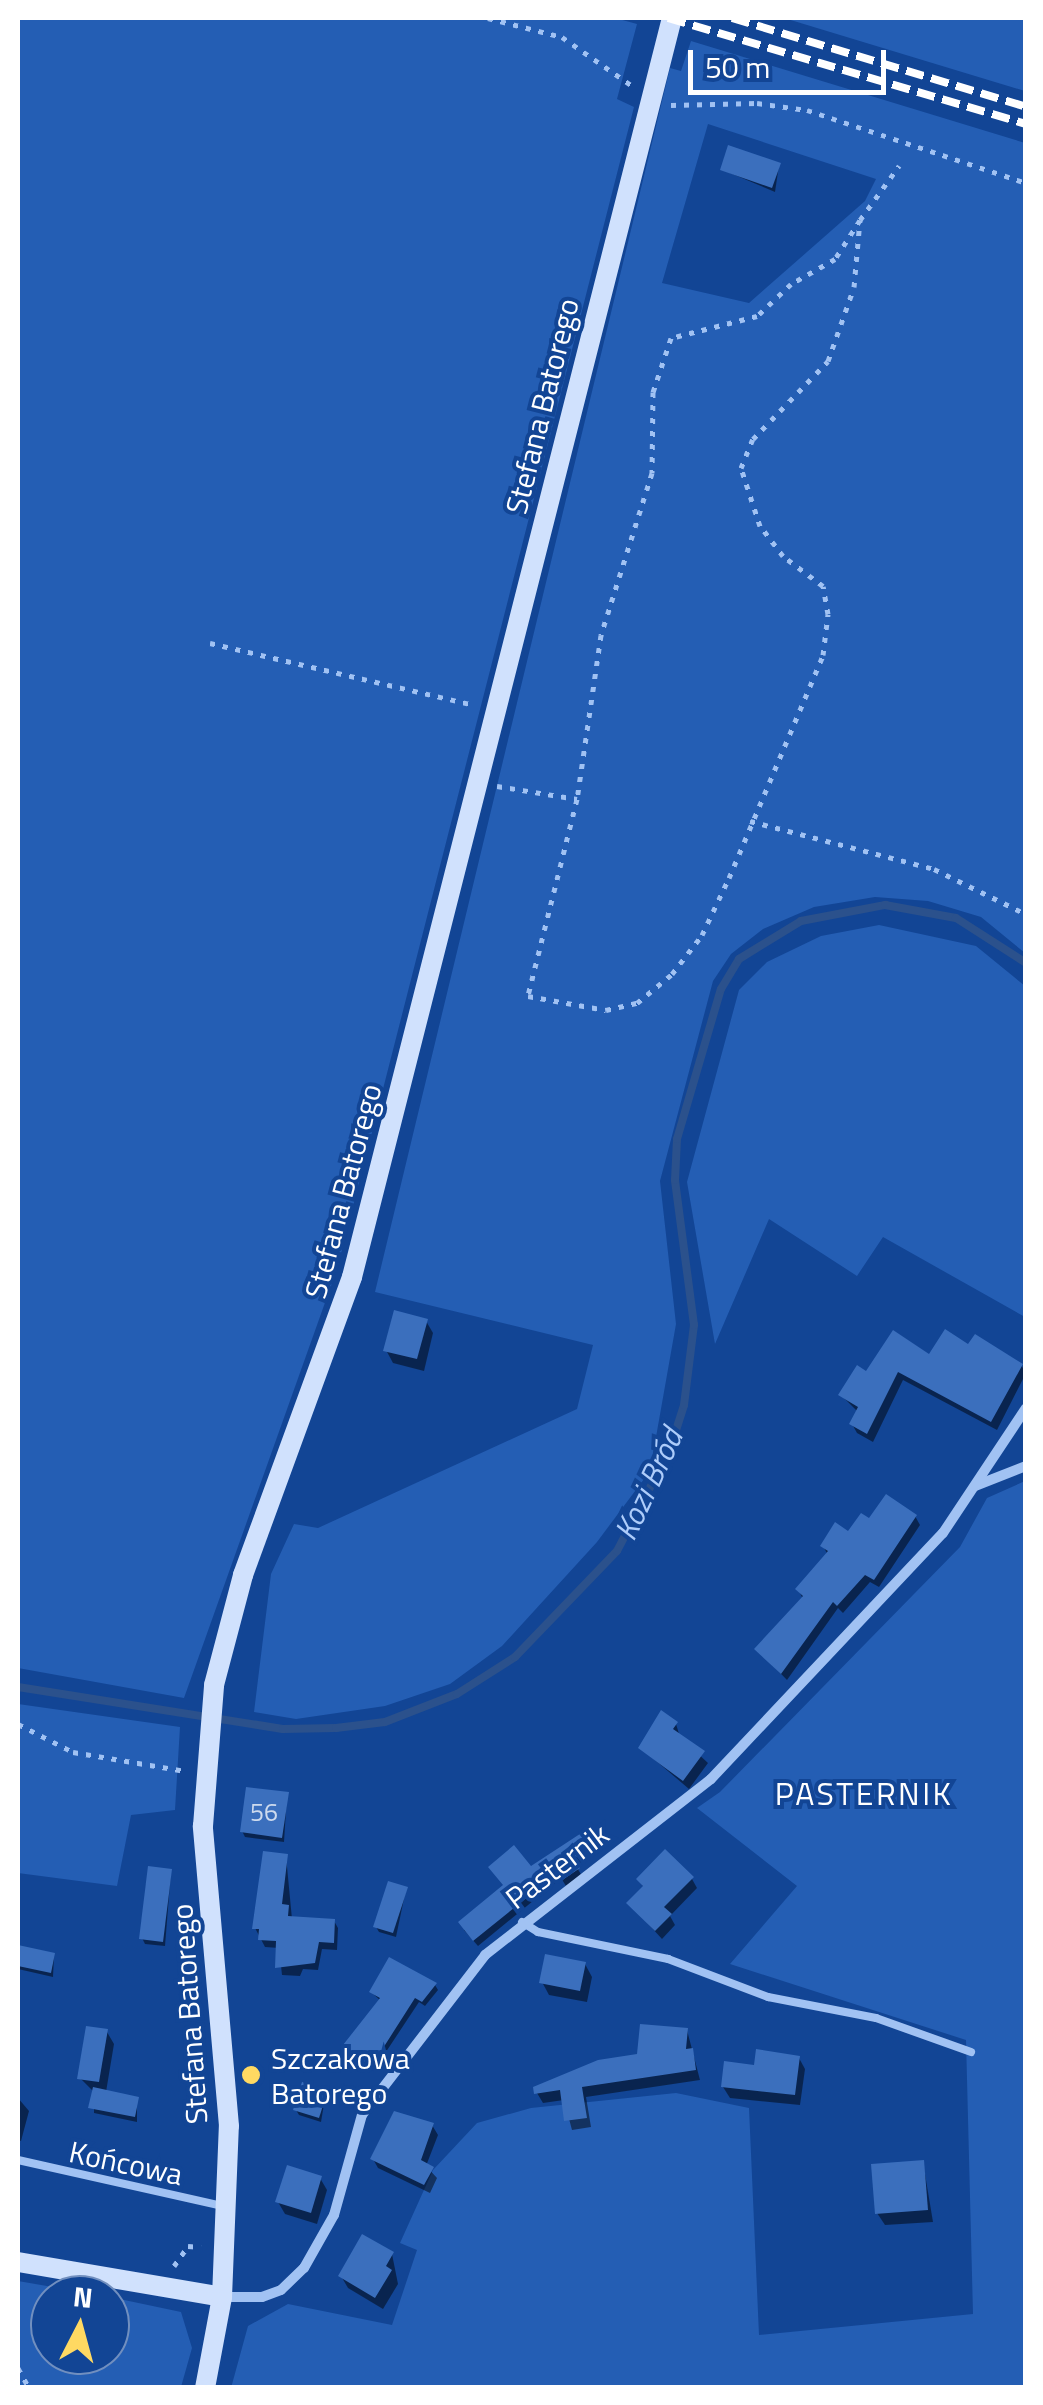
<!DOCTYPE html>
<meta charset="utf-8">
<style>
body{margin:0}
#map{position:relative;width:1043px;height:2405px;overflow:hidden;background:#124595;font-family:"Titillium Web",sans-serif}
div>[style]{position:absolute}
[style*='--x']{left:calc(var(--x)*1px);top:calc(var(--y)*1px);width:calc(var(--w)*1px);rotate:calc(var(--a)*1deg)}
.green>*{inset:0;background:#245eb4}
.shadow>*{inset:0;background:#0007}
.stream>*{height:8px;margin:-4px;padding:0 4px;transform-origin:4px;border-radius:4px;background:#2b518c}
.building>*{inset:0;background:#3b6fbd}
.path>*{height:5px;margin-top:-2.5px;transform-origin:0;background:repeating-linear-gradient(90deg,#a1c2f3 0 5px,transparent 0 13px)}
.lane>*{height:8px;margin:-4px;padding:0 4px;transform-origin:4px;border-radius:4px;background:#a1c2f3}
.street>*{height:10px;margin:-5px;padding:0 5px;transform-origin:5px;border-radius:5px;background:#a1c2f3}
.secondary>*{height:20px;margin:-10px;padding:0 10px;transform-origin:10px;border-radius:10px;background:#d0e1fd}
.rail>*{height:8px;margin-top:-4px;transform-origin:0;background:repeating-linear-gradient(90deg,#fff 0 18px,transparent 0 26px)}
.dots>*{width:28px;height:28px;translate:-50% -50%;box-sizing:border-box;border:5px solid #124595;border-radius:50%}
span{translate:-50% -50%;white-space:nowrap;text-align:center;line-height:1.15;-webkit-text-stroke:8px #124595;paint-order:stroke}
.number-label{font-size:25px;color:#cedbee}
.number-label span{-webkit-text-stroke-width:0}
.street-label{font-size:30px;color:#fff}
.poi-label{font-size:30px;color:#fff}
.left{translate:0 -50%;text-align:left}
.water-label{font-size:32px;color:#adccfa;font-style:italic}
.neighbourhood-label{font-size:32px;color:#fff;letter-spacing:2.5px}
.frame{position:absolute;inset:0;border:20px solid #fff;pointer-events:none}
.north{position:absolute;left:30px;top:2275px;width:100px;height:100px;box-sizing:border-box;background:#124595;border:2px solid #718fbf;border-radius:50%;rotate:6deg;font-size:28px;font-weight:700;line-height:40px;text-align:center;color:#fff}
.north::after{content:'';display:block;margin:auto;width:35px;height:45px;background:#ffd962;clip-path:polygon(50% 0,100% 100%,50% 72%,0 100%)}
.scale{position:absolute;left:688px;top:50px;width:198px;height:45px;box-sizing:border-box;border:5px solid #fff;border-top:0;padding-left:12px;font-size:30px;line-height:35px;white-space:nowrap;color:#fff;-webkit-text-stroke:8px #124595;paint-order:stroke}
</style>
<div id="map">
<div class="green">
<div style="clip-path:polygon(18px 18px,615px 18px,637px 24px,617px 99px,634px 107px,337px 1269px,184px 1698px,18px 1668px)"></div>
<div style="clip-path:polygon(784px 18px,1025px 18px,1025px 91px)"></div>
<div style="clip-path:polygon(evenodd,691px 41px,1025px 143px,1025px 953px,981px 917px,928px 901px,875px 897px,814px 907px,763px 929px,731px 954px,713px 981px,660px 1181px,676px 1324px,650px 1471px,597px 1542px,502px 1646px,450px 1684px,385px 1706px,296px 1719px,254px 1712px,271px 1574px,294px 1524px,318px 1528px,577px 1409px,593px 1345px,375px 1292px,670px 68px,681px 71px,691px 41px,708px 124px,876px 179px,865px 201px,749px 303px,662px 283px,708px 124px)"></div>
<div style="clip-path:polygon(879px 925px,976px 946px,1025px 986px,1025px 1317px,883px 1237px,857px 1276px,769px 1219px,715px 1344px,687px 1182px,739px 990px,767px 962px,821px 936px)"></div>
<div style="clip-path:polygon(1025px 1481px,1025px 2387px,231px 2388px,248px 2326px,288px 2304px,392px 2325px,417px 2250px,400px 2243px,433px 2170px,477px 2123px,531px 2108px,676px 2093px,749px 2108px,759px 2335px,973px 2314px,966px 2040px,730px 1964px,797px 1886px,697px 1808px,720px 1792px,960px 1547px,987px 1498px)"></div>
<div style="clip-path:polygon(18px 1704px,180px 1727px,175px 1810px,131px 1815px,117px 1886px,18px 1873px)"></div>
<div style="clip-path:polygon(18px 2281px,99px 2295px,50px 2295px,50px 2355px,110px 2355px,110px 2297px,181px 2312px,192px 2348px,181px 2387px,18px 2387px)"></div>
</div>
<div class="shadow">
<div style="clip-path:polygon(779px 165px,775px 192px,723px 170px)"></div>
<div style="clip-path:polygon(426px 1321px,433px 1333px,424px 1371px,393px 1363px,386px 1350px)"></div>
<div style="clip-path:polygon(969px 1347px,1021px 1365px,1026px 1373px,997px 1430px,903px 1380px,873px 1442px,857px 1433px,852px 1424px,858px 1412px,841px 1395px,867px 1374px)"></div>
<div style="clip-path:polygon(915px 1516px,920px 1525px,879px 1587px,870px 1582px,843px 1613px,838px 1608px,787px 1680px,757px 1649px,803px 1599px,798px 1589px,828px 1555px,823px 1546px,870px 1522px)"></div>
<div style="clip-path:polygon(676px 1724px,680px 1737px,708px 1763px,689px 1789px,641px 1748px)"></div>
<div style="clip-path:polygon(287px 1795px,284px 1842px,245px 1837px,242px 1831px)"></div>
<div style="clip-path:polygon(585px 1834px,596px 1850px,576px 1866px,582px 1876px,566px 1886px,561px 1878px,478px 1946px,464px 1930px,531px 1869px)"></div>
<div style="clip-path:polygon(286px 1856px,292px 1919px,334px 1921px,338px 1928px,337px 1950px,322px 1949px,318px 1970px,303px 1969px,300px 1976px,282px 1975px,279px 1948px,265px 1947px,255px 1928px)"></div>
<div style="clip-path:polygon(171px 1871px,165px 1946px,145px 1944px,142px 1938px)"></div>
<div style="clip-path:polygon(639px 1879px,692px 1879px,697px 1888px,670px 1916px,675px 1925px,662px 1939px,629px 1903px,644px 1888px)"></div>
<div style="clip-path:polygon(406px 1889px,396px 1937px,379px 1932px,376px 1927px)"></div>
<div style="clip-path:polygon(18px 1947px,54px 1955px,53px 1977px,18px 1969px)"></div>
<div style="clip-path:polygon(585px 1964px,592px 1977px,587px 2002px,549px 1995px,542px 1982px)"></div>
<div style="clip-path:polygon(435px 1985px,438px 1990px,425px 2006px,419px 2002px,374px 2070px,349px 2050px,346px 2045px,381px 2001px,371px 1992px)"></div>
<div style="clip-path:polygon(687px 2030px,700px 2080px,586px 2097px,591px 2127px,572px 2130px,564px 2100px,543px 2103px,537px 2093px,640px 2056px)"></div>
<div style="clip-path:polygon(107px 2032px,114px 2044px,106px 2092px,137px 2099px,137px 2122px,94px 2113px,94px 2092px,80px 2078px)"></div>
<div style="clip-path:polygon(799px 2058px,805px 2069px,800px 2105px,730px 2098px,723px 2087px,756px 2068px)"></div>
<div style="clip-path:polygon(326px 2092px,321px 2122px,299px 2115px,296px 2110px)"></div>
<div style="clip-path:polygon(18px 2098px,29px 2111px,21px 2141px,18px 2140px)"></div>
<div style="clip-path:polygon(432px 2125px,438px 2135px,426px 2166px,437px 2178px,430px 2193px,378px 2168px,373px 2159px)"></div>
<div style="clip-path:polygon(923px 2162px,933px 2222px,885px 2225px,877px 2213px)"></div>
<div style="clip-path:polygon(320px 2178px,327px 2190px,317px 2224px,285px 2214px,278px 2202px)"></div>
<div style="clip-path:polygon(392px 2254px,398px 2284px,383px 2309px,348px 2288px,341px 2276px)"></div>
</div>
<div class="stream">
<div style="--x:18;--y:1687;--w:268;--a:9"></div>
<div style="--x:283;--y:1729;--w:53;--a:-1.1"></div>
<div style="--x:336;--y:1728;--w:49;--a:-7"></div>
<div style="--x:385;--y:1722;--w:77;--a:-21.3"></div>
<div style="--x:457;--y:1694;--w:69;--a:-32.5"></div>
<div style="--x:515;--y:1657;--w:147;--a:-46.1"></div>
<div style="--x:617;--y:1551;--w:115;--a:-62.5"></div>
<div style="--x:670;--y:1449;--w:46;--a:-72.3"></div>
<div style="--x:684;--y:1405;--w:81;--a:-82.9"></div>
<div style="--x:694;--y:1325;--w:146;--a:-97.5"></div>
<div style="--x:675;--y:1180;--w:41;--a:-87.2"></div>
<div style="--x:677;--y:1139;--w:156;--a:-73.7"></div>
<div style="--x:721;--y:989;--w:35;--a:-59"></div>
<div style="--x:739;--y:959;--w:73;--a:-31.5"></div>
<div style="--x:801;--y:921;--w:86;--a:-10.8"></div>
<div style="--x:885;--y:905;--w:72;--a:10.4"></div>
<div style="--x:956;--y:918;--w:83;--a:32.7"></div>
</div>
<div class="building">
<div style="clip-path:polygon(728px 145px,781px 163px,772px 188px,720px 170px)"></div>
<div style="clip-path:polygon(394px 1310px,428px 1319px,417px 1359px,383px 1351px)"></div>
<div style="clip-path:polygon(945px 1329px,968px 1344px,975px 1334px,1023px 1364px,991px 1422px,898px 1372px,867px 1434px,849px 1424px,858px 1407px,838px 1395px,857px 1365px,866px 1371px,893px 1330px,929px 1354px)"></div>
<div style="clip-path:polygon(886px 1494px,917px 1515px,874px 1580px,865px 1575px,837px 1606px,833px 1602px,781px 1674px,754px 1649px,803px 1596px,795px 1589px,828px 1551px,820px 1546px,835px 1522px,848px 1531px,861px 1513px,869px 1518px)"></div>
<div style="clip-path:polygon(661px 1710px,678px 1722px,673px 1729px,705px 1751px,683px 1781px,638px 1748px)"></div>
<div style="clip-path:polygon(246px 1787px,289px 1792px,282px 1838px,240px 1832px)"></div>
<div style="clip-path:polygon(586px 1830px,594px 1842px,574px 1859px,580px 1868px,561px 1881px,556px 1874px,473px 1941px,458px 1922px,503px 1885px,488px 1867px,514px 1845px,531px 1866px)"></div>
<div style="clip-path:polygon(665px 1849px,694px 1877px,664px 1907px,672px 1914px,655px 1931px,626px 1903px,643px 1886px,636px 1879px)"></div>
<div style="clip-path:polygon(263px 1851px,288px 1854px,282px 1904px,289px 1905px,288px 1916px,335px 1919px,334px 1943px,319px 1942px,315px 1963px,275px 1968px,276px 1941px,258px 1940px,259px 1929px,252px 1929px)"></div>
<div style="clip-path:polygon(148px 1866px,172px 1869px,163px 1942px,139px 1939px)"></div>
<div style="clip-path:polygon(388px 1881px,408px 1887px,393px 1933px,373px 1927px)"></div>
<div style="clip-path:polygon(18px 1945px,55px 1953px,51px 1973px,18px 1966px)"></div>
<div style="clip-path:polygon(545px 1954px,586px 1962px,580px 1991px,539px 1983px)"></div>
<div style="clip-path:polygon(389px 1957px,437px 1983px,422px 2002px,415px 1998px,371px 2067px,343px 2045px,380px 1998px,369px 1992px)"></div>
<div style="clip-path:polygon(640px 2024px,688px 2028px,686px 2049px,693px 2048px,696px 2070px,582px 2087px,587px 2118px,564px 2121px,560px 2090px,534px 2094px,533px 2087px,598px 2060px,637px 2054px)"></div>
<div style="clip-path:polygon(86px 2026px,108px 2029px,99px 2082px,77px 2079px)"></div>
<div style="clip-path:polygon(756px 2049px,800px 2056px,795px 2095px,721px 2087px,724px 2061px,754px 2065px)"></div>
<div style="clip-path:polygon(302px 2082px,328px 2090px,319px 2118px,293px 2110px)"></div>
<div style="clip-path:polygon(93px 2087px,139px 2097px,135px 2117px,88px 2108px)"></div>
<div style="clip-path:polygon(394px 2111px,434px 2123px,421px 2160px,434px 2167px,424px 2185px,370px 2159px)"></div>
<div style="clip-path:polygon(924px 2160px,928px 2210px,875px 2214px,871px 2164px)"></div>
<div style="clip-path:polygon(287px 2165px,322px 2176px,311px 2213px,275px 2202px)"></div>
<div style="clip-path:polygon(362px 2234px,394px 2252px,386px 2266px,392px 2270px,375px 2298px,338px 2276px)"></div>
</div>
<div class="path">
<div style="--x:488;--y:18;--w:76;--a:14.4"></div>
<div style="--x:562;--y:37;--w:84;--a:34.8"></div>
<div style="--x:671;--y:105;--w:86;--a:-1.3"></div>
<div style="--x:757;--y:103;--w:50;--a:8"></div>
<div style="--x:807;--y:110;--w:231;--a:18.4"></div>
<div style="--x:860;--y:220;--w:46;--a:122.7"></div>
<div style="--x:835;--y:259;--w:51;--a:150.4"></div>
<div style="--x:791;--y:284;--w:47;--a:136.7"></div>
<div style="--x:757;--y:316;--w:89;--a:165.7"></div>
<div style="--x:671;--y:338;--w:57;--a:108.4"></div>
<div style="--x:653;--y:392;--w:81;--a:90.7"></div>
<div style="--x:652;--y:473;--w:170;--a:107.5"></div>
<div style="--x:601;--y:635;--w:166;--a:98.3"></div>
<div style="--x:577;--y:799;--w:203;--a:104"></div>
<div style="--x:528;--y:996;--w:79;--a:10.2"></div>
<div style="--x:606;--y:1010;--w:32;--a:-13"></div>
<div style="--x:637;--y:1003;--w:45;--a:-39.6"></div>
<div style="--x:672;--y:974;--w:49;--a:-52.4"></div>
<div style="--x:702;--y:935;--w:63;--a:-64.7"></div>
<div style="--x:729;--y:878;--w:242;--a:-67.1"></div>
<div style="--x:823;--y:655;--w:41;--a:-83"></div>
<div style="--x:828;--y:614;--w:28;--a:-100"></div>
<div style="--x:823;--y:586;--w:50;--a:-143.1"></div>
<div style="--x:783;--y:556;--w:38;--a:-127"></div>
<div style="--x:760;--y:526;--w:61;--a:-108.1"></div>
<div style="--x:741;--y:468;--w:31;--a:-68"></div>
<div style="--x:753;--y:439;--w:108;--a:-46.1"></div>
<div style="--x:828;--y:361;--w:78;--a:-70.6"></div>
<div style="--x:854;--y:287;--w:67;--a:-84.9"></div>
<div style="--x:860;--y:220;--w:67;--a:-54.2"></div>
<div style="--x:210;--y:643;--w:272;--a:13.2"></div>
<div style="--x:497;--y:786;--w:81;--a:9.2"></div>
<div style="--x:750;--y:821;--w:190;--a:14.6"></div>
<div style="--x:934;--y:869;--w:102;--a:26.1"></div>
<div style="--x:18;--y:1724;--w:62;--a:27"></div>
<div style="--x:73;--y:1752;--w:114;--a:9.6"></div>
<div style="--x:174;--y:2266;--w:24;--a:-55"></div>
<div style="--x:188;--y:2246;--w:13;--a:4"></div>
<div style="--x:18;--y:2368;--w:23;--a:61"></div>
</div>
<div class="lane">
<div style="--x:522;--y:1922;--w:19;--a:32"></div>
<div style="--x:538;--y:1932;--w:133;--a:11.7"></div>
<div style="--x:668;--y:1959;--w:107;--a:20.8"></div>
<div style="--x:768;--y:1997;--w:110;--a:11"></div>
<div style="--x:876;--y:2018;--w:101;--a:19.7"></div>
<div style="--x:18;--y:2160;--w:209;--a:12.7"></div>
</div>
<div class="street">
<div style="--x:975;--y:1486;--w:55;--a:-21.4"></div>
<div style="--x:222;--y:2297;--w:40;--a:0"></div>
<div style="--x:262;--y:2297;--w:20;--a:-20"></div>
<div style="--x:281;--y:2290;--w:32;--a:-44"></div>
<div style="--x:304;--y:2268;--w:61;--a:-60.5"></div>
<div style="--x:334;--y:2215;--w:104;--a:-74.4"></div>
<div style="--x:362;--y:2115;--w:202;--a:-52.4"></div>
<div style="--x:485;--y:1955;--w:286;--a:-37.9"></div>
<div style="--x:711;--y:1779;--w:338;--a:-46.7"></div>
<div style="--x:943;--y:1533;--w:150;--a:-56.4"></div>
</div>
<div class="secondary">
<div style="--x:18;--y:2262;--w:207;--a:9.7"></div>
<div style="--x:205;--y:2388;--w:93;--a:-79.4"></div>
<div style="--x:222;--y:2297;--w:171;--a:-87.7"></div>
<div style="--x:229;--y:2126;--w:301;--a:-95"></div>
<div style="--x:203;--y:1826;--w:141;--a:-85.5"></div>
<div style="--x:214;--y:1685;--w:114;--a:-75.2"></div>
<div style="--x:243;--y:1575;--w:317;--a:-69.9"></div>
<div style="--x:352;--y:1277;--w:1299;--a:-75.74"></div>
</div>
<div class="rail">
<div style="--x:668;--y:18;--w:373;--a:16.5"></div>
<div style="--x:732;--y:18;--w:307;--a:16.8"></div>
</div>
<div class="dots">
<div style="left:251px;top:2075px;background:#ffd962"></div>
</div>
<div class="number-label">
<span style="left:264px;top:1812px">56</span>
</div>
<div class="street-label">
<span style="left:542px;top:406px;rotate:-76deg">Stefana Batorego</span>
<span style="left:343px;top:1191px;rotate:-75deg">Stefana Batorego</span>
<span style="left:557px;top:1866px;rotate:-37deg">Pasternik</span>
<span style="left:189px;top:2014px;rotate:-94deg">Stefana Batorego</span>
<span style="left:126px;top:2163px;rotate:12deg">Końcowa</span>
</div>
<div class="poi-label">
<span class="left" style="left:271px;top:2075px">Szczakowa<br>Batorego</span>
</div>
<div class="water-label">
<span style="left:648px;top:1484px;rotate:-65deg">Kozi Bród</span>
</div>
<div class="neighbourhood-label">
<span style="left:864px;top:1793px">PASTERNIK</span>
</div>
<div class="frame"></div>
<div class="north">N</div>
<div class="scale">50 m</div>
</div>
